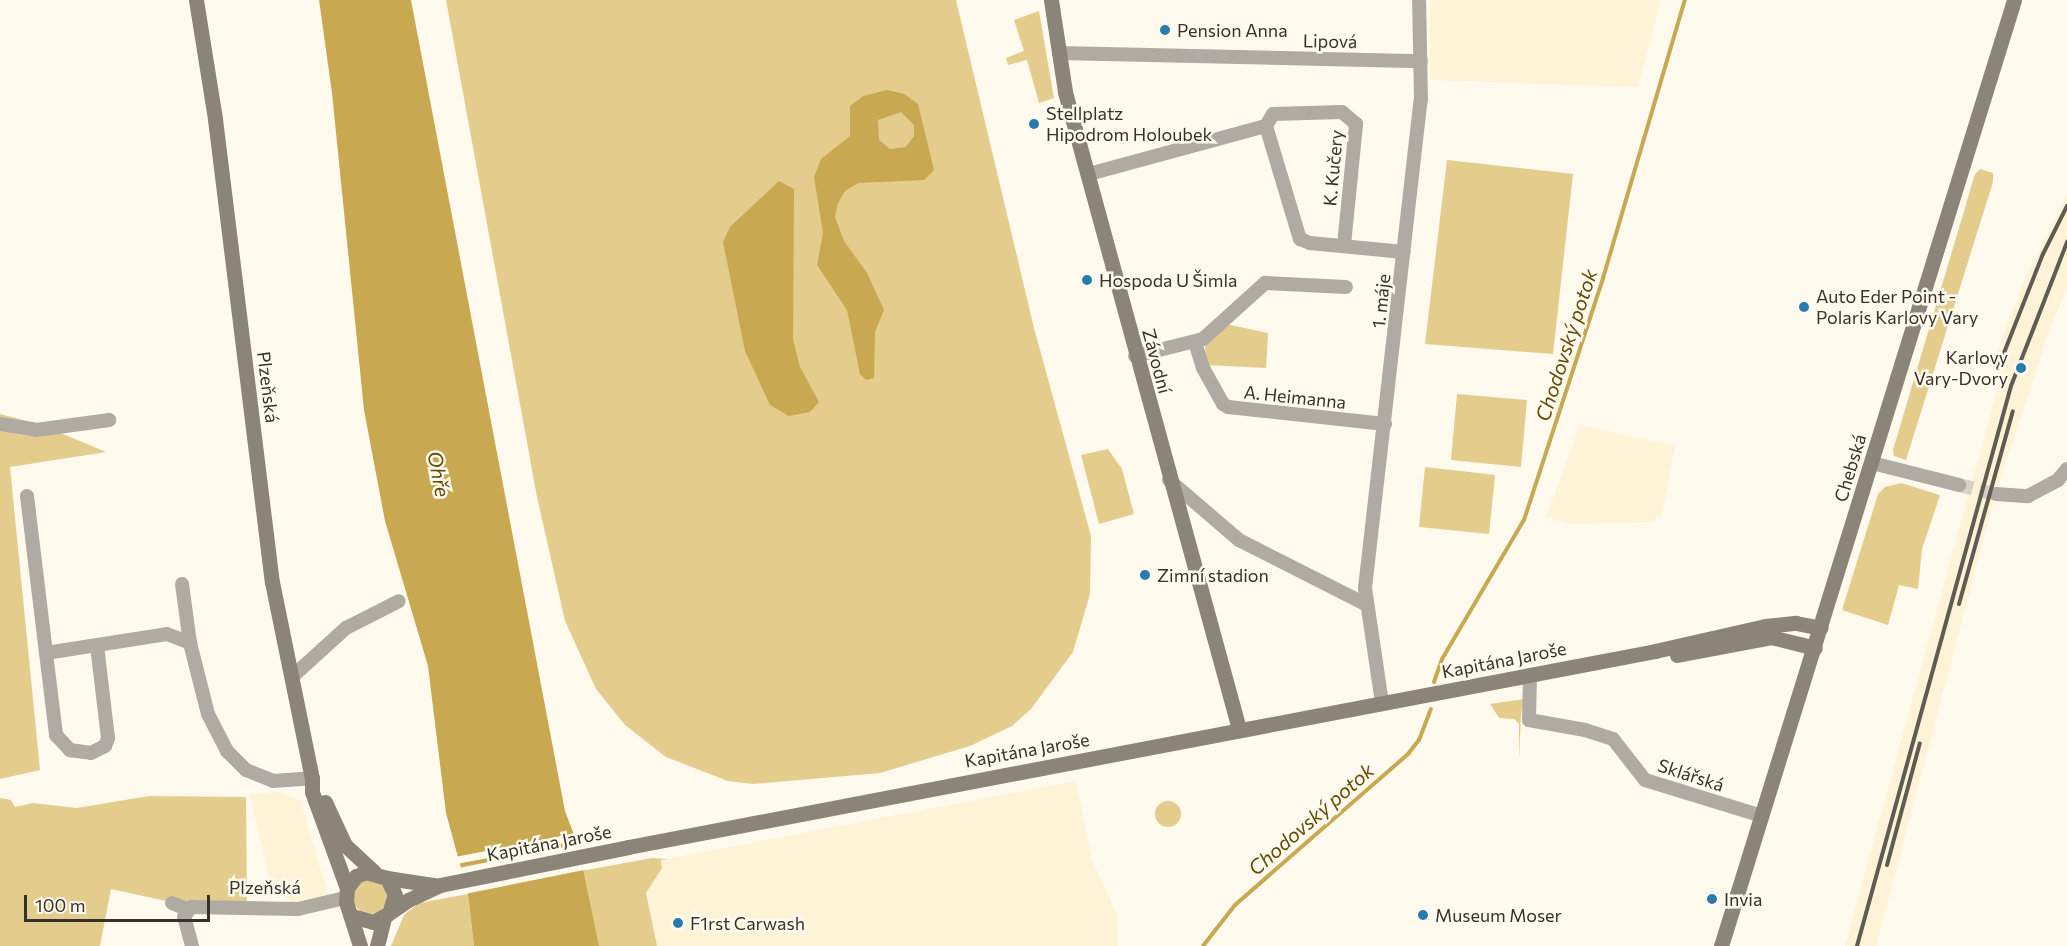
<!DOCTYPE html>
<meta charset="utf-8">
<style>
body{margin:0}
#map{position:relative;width:2067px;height:946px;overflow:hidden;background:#fffaed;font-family:Commissioner,sans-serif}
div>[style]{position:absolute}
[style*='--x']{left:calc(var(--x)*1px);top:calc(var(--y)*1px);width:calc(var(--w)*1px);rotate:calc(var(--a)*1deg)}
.built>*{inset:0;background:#fef3d6}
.green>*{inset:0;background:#e4cc8d}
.round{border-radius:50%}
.water>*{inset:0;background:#c8a850}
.pier>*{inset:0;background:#fffaed}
.stream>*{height:4px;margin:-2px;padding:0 2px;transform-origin:2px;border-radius:2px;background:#c8a850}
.street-tunnel>*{height:14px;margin-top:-7px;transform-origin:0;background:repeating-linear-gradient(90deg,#d7d2c6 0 14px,transparent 0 21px)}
.street>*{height:14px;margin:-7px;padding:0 7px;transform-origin:7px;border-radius:7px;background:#afaba2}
.secondary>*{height:15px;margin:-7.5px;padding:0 7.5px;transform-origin:7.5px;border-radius:7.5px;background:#8a8578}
.rail>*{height:4px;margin:-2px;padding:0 2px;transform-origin:2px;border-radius:2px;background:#605c53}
.dots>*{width:16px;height:16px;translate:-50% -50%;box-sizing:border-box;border:3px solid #fffaed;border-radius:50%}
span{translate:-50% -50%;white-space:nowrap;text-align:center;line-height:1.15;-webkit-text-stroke:5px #fffaed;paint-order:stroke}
.poi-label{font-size:18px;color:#35322a}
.left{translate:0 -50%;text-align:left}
.right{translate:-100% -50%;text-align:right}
.street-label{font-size:18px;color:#35322a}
.water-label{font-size:20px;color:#614c02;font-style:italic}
.scale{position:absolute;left:24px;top:895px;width:186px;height:27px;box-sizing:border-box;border:3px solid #35322a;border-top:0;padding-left:8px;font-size:18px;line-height:21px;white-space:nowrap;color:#35322a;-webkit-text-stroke:4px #fffaed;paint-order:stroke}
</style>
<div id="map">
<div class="built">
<div style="clip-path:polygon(1430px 0,1661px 0,1638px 87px,1430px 80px)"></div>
<div style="clip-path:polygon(2067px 195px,2067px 288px,2049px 331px,1997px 489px,1876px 946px,1845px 946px,1999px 383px,1995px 357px,2027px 274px)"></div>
<div style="clip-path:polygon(1580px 425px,1675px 446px,1662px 516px,1656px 515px,1655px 522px,1570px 524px,1546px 517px)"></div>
<div style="clip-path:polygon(1076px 781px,1092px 860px,1117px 915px,1118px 946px,657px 946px,646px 893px,662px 868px,661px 860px)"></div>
<div style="clip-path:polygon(277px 792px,300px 800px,329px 897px,298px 906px,271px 888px,250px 794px)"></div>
</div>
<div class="green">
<div style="clip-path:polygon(446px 0,956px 0,1034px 328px,1091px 536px,1090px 594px,1073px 652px,1031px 709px,1012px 726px,970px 746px,880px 773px,753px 784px,728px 781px,666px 757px,625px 725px,596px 689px,565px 621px,537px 497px)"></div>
<div style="clip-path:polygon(1039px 11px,1054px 98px,1039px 103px,1027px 60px,1008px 65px,1006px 58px,1024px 51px,1014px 20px)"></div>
<div style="clip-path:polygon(1447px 160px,1573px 174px,1553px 354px,1425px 344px)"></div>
<div style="clip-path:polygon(1980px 169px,1993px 173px,1993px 182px,1906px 460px,1894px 456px,1893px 450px,1975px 174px)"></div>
<div style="clip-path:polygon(1226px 324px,1268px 333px,1266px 368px,1206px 365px,1205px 344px)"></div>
<div style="clip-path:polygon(1457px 394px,1527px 400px,1521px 467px,1451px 460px)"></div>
<div style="clip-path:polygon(0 414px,39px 424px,106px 452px,10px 467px,40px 770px,0 779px)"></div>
<div style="clip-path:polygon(1108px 449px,1122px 469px,1134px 514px,1099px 524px,1081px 455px)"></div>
<div style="clip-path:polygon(1425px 467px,1495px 475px,1489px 534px,1419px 527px)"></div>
<div style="clip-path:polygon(1901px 483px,1940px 495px,1922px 549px,1918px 589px,1899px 585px,1888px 625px,1842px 610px,1878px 494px,1885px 487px)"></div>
<div style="clip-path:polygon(1524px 699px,1521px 714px,1519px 760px,1519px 724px,1514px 719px,1499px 718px,1490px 704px)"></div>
<div style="clip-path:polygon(149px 796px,246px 797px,247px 901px,166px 901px,111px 889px,100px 946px,0 946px,0 798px,11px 800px,15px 807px,33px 803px,77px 808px)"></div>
<div class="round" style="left:1155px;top:801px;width:26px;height:26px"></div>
<div style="clip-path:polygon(652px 858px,669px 859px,661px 860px,662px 868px,646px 893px,657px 946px,599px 946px,581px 871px)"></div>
<div class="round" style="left:353px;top:880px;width:34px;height:34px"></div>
<div style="clip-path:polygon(468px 894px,474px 946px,391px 946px,404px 915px,419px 903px)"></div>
</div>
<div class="water">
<div style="clip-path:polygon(319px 0,411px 0,565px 811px,578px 845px,599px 946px,474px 946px,468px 894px,446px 813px,428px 666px,385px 521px,364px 410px,332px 93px)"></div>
<div style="clip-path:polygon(evenodd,887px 90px,904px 94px,918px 104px,934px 170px,924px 180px,858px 183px,845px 191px,838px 203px,835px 217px,844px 241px,867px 273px,884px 310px,875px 332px,874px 378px,866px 380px,860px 374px,847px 310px,817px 265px,823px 233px,814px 177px,821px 159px,850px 136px,850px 106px,863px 96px,887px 90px,901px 112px,914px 125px,914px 136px,906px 147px,890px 149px,879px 140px,878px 120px,901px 112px)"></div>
<div style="clip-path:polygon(779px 181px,794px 189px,793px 339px,800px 367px,819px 402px,810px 412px,789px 416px,770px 405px,745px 351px,723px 242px,730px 227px)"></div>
</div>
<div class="pier">
<div style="clip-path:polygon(577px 833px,580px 840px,457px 864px,455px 857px)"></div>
<div style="clip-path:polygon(581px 844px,584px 870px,465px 894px,458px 868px)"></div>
</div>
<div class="stream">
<div style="--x:1434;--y:682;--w:24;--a:-71"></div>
<div style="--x:1442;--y:659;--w:161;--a:-59.5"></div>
<div style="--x:1524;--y:520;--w:255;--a:-71.9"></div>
<div style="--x:1603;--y:278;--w:290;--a:-73.6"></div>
<div style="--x:1203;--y:946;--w:52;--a:-52"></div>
<div style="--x:1235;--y:905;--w:230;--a:-41.1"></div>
<div style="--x:1408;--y:754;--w:18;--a:-52"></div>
<div style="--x:1419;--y:740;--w:33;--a:-69"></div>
</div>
<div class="street-tunnel">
<div style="--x:1959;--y:485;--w:38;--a:14"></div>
</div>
<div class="street">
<div style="--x:1059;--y:53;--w:362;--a:1.3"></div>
<div style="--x:1089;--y:174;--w:183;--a:-15.2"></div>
<div style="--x:1344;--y:245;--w:122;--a:-84.3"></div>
<div style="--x:1356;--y:124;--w:18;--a:-139"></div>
<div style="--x:1342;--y:112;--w:69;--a:178.3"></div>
<div style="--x:1273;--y:114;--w:14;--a:120"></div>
<div style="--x:1266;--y:126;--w:118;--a:73.3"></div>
<div style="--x:1300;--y:239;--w:11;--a:22"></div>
<div style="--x:1310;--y:243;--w:94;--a:5.5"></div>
<div style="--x:1195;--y:342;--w:27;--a:73"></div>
<div style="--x:1203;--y:368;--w:41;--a:60.9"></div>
<div style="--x:1223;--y:404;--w:6;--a:31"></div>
<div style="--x:1228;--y:407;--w:158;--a:6.2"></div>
<div style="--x:1135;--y:356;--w:70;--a:-14"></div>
<div style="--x:1203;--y:339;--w:84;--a:-42.1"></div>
<div style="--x:1265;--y:283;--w:81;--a:2.8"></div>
<div style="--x:0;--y:424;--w:36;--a:9"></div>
<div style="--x:36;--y:430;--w:74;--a:-7.8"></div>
<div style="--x:1872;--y:463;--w:90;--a:14.2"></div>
<div style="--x:1169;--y:480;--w:92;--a:40.6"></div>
<div style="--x:1239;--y:540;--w:141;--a:26.9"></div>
<div style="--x:1996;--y:494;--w:32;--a:4"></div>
<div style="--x:2028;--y:496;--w:34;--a:-28"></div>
<div style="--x:2058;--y:480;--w:14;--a:-51"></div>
<div style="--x:27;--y:496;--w:158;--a:83.1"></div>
<div style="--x:46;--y:653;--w:122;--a:-8.9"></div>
<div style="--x:167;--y:634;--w:25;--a:21"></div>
<div style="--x:190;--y:643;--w:73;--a:75.8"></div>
<div style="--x:208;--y:714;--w:42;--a:62.8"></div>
<div style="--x:227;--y:751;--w:27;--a:45"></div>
<div style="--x:246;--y:770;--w:29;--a:22"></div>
<div style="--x:273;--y:781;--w:39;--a:-4"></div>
<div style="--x:182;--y:584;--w:60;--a:82.3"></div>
<div style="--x:46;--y:653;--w:83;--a:83"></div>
<div style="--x:56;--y:735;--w:21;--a:47"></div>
<div style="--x:70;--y:750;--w:21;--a:8"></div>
<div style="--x:91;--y:753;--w:16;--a:-27"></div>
<div style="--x:105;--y:746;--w:9;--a:-69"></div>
<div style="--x:108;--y:738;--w:93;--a:-96.8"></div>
<div style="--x:1530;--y:675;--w:45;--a:91.3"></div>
<div style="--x:1529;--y:720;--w:57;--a:10.1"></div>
<div style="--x:1585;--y:730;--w:29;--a:18"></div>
<div style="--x:1613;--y:739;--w:52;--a:52"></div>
<div style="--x:1645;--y:780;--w:122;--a:17.1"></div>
<div style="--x:293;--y:676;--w:72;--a:-42.2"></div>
<div style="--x:346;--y:628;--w:59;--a:-27"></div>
<div style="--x:1382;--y:703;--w:116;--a:-98.4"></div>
<div style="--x:1365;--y:588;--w:491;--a:-83.5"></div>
<div style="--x:1421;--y:100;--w:100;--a:-91.1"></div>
<div style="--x:172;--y:903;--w:16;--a:22"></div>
<div style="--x:192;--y:946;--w:30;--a:-105"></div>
<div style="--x:184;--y:917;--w:12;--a:-55"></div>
<div style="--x:191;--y:907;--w:107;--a:1.1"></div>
<div style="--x:298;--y:909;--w:48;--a:-13.2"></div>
</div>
<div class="secondary">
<div style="--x:196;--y:0;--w:121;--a:80.9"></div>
<div style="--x:215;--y:119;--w:466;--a:83"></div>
<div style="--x:272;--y:582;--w:200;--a:78.5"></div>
<div style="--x:312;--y:778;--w:14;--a:90"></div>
<div style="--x:312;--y:792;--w:102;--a:70"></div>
<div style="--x:1051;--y:0;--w:93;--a:81.3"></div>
<div style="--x:1065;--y:92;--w:660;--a:74.72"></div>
<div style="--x:1677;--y:655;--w:96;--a:-10.8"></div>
<div style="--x:1771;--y:637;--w:45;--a:14"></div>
<div style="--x:325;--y:802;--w:47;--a:65.1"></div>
<div style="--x:345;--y:845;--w:40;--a:43"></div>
<div style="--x:387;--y:878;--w:48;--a:8.5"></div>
<div style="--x:389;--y:913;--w:23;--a:-34"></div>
<div style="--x:408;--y:900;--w:35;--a:-25"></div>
<div style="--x:440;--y:885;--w:192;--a:-11.4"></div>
<div style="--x:628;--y:847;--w:1046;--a:-10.8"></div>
<div style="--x:1655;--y:651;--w:113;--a:-12.8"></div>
<div style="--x:1765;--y:626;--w:31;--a:-6"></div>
<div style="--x:1796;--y:623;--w:25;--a:11"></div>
<div style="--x:352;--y:916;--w:22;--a:16"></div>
<div style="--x:373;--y:922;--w:18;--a:-29"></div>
<div style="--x:389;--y:913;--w:19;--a:-72"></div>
<div style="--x:395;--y:895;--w:19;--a:-115"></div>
<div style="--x:387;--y:878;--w:22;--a:-164"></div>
<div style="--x:366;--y:872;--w:11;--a:158"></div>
<div style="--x:356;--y:876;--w:15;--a:127"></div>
<div style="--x:347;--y:888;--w:14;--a:94"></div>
<div style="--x:346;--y:902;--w:46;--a:72.3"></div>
<div style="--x:377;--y:946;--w:29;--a:-76"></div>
<div style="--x:1721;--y:946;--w:990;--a:-72.79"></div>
</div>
<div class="rail">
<div style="--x:1998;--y:368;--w:123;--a:-68.5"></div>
<div style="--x:2043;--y:254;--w:54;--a:-63.4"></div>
<div style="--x:1959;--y:604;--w:200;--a:-74.4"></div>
<div style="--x:1887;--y:865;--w:126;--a:-74.9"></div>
<div style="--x:1857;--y:946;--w:581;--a:-74.62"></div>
<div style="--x:2011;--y:386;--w:155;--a:-68.7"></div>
</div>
<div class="dots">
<div style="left:1165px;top:30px;background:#297bac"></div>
<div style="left:1034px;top:124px;background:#297bac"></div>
<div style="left:1087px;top:280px;background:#297bac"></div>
<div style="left:1804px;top:307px;background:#297bac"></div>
<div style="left:2021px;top:368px;background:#297bac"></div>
<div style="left:1145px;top:575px;background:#297bac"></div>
<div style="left:1712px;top:899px;background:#297bac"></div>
<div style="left:1423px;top:915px;background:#297bac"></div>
<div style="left:678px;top:923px;background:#297bac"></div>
</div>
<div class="poi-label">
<span class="left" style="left:1177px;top:30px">Pension Anna</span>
<span class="left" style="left:1046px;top:124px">Stellplatz<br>Hipodrom Holoubek</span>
<span class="left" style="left:1099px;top:280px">Hospoda U Šimla</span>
<span class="left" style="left:1816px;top:307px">Auto Eder Point -<br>Polaris Karlovy Vary</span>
<span class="right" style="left:2008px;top:368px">Karlovy<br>Vary-Dvory</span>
<span class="left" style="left:1157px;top:575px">Zimní stadion</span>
<span class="left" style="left:1724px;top:899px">Invia</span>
<span class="left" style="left:1435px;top:915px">Museum Moser</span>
<span class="left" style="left:690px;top:923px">F1rst Carwash</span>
</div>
<div class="street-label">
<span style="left:1330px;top:41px;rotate:1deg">Lipová</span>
<span style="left:1333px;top:168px;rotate:-85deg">K. Kučery</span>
<span style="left:1381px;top:301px;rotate:-84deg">1. máje</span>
<span style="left:1157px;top:361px;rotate:75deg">Závodní</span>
<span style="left:268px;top:387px;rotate:83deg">Plzeňská</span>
<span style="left:1295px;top:397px;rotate:6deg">A. Heimanna</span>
<span style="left:1850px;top:468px;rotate:-73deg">Chebská</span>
<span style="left:1504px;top:660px;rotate:-11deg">Kapitána Jaroše</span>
<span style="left:1027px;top:750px;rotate:-10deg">Kapitána Jaroše</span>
<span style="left:1691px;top:775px;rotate:18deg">Sklářská</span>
<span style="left:549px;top:843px;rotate:-11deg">Kapitána Jaroše</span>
<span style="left:265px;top:887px">Plzeňská</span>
</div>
<div class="water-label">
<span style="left:1566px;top:345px;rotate:-72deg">Chodovský potok</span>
<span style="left:439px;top:474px;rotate:79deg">Ohře</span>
<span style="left:1311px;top:819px;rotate:-41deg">Chodovský potok</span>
</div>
<div class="scale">100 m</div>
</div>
